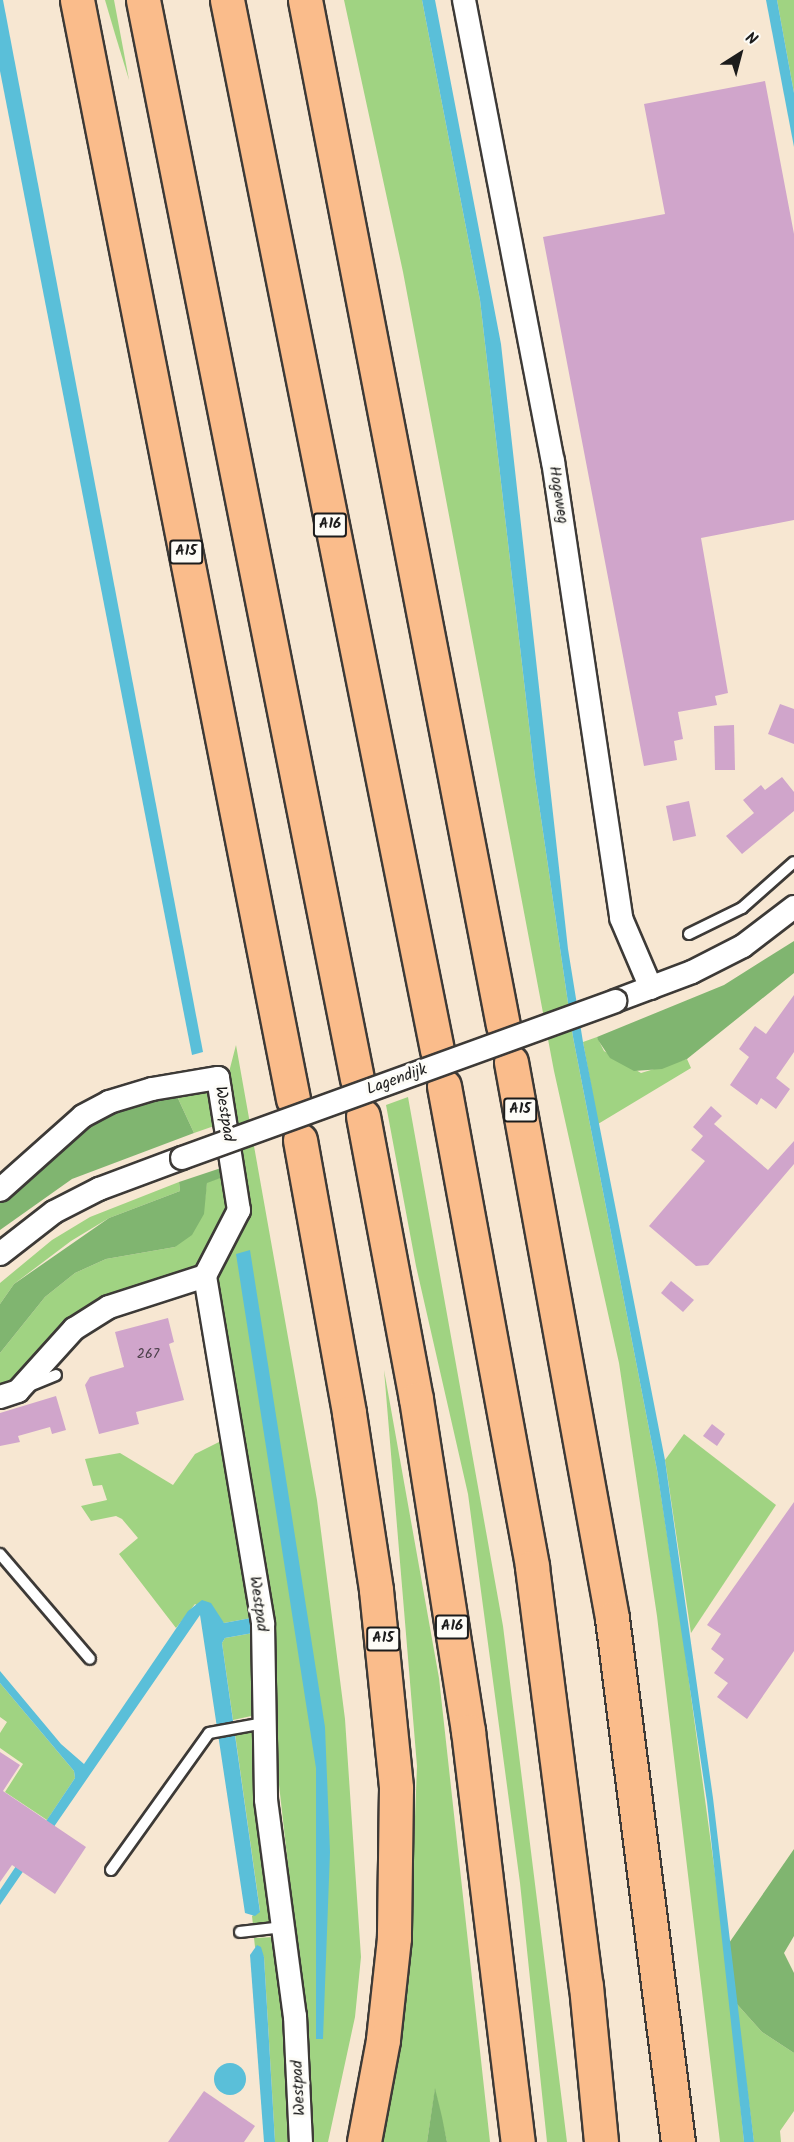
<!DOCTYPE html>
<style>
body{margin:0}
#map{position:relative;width:794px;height:2142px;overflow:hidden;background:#f7e7d2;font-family:Kalam,sans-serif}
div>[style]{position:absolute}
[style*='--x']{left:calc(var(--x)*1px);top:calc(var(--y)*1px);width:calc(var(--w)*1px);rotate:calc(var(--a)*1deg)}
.green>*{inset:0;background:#a0d382}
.forest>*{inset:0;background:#80b570}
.water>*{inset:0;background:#5abfd9}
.round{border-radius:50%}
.building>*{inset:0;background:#d0a5cb}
.roads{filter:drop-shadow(2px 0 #3d3a37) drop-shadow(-2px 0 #3d3a37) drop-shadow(0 2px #3d3a37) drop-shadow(0 -2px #3d3a37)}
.lane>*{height:10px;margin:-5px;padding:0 5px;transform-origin:5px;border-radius:5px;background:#fff}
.street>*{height:22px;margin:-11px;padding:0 11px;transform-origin:11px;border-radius:11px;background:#fff}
.highway>*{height:33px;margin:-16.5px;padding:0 16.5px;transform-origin:16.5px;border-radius:16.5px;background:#fabc8b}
.bridges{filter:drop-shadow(2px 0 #3d3a37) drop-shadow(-2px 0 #3d3a37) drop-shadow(0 2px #3d3a37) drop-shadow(0 -2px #3d3a37)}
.street-bridge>*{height:22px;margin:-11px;padding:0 11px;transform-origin:11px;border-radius:11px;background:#fff}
span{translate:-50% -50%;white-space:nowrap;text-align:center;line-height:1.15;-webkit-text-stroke:6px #fdfcf7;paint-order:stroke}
.number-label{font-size:14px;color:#493e48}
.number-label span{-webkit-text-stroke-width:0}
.shield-label span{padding:2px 4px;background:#fdfcf7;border:2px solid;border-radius:4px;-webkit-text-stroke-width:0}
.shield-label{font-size:15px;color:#1c1c1c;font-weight:700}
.street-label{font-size:16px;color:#1c1c1c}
.north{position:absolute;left:710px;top:24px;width:60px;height:60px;-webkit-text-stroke:4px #fdfcf7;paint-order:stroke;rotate:36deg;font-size:16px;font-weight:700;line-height:24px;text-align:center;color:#1c1c1c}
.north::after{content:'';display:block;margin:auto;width:21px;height:27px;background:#1c1c1c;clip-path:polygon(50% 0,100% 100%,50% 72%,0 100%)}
</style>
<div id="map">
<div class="green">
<div style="clip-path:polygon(105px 0,114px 0,129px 80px,115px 34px)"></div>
<div style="clip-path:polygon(344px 0,422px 0,480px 300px,535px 777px,573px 1037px,657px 1470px,683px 1637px,725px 1947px,744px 2142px,720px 2142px,657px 1616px,619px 1363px,554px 1071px,403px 272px)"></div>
<div style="clip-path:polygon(777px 0,794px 0,794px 93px)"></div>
<div style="clip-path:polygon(597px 1037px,604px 1051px,641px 1073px,687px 1059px,691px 1068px,598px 1124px,583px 1042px)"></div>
<div style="clip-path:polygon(236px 1045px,317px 1500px,345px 1719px,361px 1957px,355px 2017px,328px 2142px,313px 2142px,305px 2017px,277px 1767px,269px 1582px,250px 1499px,218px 1295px,218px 1268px,237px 1240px,245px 1218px,229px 1100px,229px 1072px)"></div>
<div style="clip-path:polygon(210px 1086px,217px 1125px,194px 1133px,175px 1092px)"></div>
<div style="clip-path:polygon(408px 1097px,503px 1626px,567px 2142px,547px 2142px,520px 1883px,468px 1494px,416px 1266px,386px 1105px)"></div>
<div style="clip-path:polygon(226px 1176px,233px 1195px,206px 1260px,186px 1276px,118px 1300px,35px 1371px,0 1389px,0 1353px,45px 1297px,75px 1273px,106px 1259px,175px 1247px,205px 1198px,207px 1182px)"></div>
<div style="clip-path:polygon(179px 1182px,180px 1191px,109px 1218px,71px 1241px,14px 1284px,0 1304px,0 1283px,52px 1240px,90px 1217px)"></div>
<div style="clip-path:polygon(384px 1370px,439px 1678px,490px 2142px,447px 2142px,435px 2090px,427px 2142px,377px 2142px,397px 2040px,411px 1919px,417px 1766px)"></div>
<div style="clip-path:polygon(684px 1434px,776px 1505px,691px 1633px,665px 1460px)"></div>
<div style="clip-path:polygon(225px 1439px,251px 1618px,224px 1623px,195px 1604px,176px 1628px,119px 1554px,138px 1538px,122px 1519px,116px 1516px,91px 1521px,81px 1506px,107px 1500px,102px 1485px,93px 1486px,85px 1459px,120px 1453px,173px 1485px,195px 1454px)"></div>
<div style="clip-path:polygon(253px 1633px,256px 1715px,233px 1720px,222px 1643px,225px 1638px)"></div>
<div style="clip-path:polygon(0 1683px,74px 1771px,75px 1778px,47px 1820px,5px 1792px,23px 1764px,0 1748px,0 1733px,7px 1722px,0 1717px)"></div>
<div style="clip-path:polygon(256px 1731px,278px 1921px,253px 1925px,252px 1916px,260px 1911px,235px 1734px)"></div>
<div style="clip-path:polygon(275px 1937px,287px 2007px,293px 2142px,275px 2142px,264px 1957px,255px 1947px,254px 1938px)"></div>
<div style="clip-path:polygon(736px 2003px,762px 2032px,794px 2053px,794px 2111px,780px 2131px,781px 2142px,754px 2142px)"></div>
</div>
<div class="forest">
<div style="clip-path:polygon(794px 941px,794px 973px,687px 1059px,662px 1069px,634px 1071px,610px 1058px,598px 1040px,597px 1037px,724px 985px)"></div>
<div style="clip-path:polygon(175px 1092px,194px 1133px,72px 1179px,0 1230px,0 1199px,76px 1128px,113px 1109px)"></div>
<div style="clip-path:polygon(227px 1166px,226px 1176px,207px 1183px,204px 1214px,192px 1235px,175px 1247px,106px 1259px,75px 1273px,45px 1297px,0 1353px,0 1304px,14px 1284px,109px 1218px,180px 1191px,179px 1182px)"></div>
<div style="clip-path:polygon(794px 1849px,794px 1936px,784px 1953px,794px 1973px,794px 2053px,762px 2032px,736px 2003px,729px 1943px)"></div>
<div style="clip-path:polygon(435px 2088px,442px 2117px,447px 2142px,427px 2142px)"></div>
</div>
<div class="water">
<div style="clip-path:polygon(0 0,3px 0,203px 1052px,192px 1055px,0 71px)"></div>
<div style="clip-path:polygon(422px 0,435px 0,501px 344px,568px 949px,583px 1042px,665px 1460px,713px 1798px,754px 2142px,744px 2142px,707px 1802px,657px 1470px,573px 1037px,535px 777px,480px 300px)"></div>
<div style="clip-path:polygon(766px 0,777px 0,794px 93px,794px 147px)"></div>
<div style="clip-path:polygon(250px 1250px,325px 1727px,330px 1852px,323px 2039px,316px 2039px,316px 1768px,236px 1254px)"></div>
<div style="clip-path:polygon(202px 1600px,211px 1603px,224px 1623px,251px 1618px,253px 1633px,225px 1638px,222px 1643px,260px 1912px,255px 1916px,245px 1913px,200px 1615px,0 1905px,0 1890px,75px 1778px,74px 1771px,0 1683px,0 1671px,61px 1744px,84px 1764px,188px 1611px)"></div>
<div style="clip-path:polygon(257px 1945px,261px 1947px,264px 1957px,275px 2142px,264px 2142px,250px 1955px)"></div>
<div class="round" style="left:214px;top:2063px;width:32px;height:32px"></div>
</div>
<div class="building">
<div style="clip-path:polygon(765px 81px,794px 234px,794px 520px,701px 538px,728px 693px,715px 696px,717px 705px,678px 712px,683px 739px,674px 741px,677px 760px,644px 766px,543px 237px,665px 214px,644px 104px)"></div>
<div style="clip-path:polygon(780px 704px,794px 709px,794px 744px,768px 734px)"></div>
<div style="clip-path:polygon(734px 725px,735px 770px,715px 770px,714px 726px)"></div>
<div style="clip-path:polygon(782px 777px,794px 792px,794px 811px,742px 854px,726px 836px,754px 813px,743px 800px,761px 785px,765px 790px)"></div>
<div style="clip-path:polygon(689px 801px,696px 836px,673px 841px,666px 806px)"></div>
<div style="clip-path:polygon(794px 995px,794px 1052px,776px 1078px,790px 1089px,776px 1109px,761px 1098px,757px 1105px,730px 1085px,749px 1057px,739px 1049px,755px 1026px,766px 1034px)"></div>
<div style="clip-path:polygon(711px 1106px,722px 1116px,714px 1124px,768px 1170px,794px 1141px,794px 1164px,708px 1265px,696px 1266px,649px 1226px,705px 1161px,691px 1150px,703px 1136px,693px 1127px)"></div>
<div style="clip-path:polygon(671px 1281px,694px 1300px,683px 1312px,661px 1293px)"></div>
<div style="clip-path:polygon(168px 1318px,174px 1342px,169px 1344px,184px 1400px,136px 1412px,139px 1424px,99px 1434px,85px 1385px,90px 1377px,124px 1367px,115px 1332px)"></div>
<div style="clip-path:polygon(56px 1396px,66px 1430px,52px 1434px,50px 1427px,18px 1436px,20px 1442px,0 1446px,0 1413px)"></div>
<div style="clip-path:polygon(712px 1424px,725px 1434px,717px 1446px,703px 1436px)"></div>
<div style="clip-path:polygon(794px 1502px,794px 1651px,747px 1719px,717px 1697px,728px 1683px,714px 1673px,724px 1659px,711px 1649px,721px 1634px,707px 1625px)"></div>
<div style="clip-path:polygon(0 1752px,20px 1765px,3px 1791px,86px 1847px,55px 1894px,12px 1865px,0 1882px)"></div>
<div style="clip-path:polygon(204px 2091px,255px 2126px,244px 2142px,168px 2142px)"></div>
</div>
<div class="roads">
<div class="lane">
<div style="--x:689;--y:934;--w:59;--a:-26.1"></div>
<div style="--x:742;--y:908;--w:69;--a:-41.5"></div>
<div style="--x:29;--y:1386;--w:29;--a:-22"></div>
<div style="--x:0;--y:1554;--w:138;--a:49.4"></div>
<div style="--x:111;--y:1870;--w:168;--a:-54.4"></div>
<div style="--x:209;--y:1733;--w:56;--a:-10.3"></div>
<div style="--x:240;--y:1932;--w:43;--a:-6.6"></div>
</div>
<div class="street">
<div style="--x:464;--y:0;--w:470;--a:79.1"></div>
<div style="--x:553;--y:461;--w:462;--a:81.5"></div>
<div style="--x:621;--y:918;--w:76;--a:66.8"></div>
<div style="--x:615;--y:1001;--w:82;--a:-20.6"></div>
<div style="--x:692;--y:972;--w:57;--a:-27"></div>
<div style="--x:743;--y:946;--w:64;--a:-37.4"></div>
<div style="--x:0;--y:1190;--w:111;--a:-41.7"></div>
<div style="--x:83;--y:1116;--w:30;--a:-28"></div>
<div style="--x:109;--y:1102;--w:45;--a:-16.8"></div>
<div style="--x:152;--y:1089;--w:67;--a:-9.5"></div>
<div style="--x:218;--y:1078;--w:134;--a:81"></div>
<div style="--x:239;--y:1210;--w:74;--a:117.3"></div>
<div style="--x:205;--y:1276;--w:353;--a:80.5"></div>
<div style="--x:263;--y:1624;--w:176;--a:89"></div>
<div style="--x:266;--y:1800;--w:218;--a:82.4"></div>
<div style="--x:295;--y:2016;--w:126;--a:87.3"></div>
<div style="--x:0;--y:1254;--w:68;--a:-37.9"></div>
<div style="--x:54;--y:1212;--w:51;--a:-27.1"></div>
<div style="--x:99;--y:1189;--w:89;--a:-20.5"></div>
<div style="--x:0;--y:1397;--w:19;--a:-18"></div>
<div style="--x:18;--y:1391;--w:84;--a:-47.9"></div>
<div style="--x:74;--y:1329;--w:41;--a:-32.2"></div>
<div style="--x:109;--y:1307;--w:101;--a:-17.9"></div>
</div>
<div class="highway">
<div style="--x:77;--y:0;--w:1120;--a:78.88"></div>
<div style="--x:143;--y:0;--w:1100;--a:78.78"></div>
<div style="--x:227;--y:0;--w:1071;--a:78.69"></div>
<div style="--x:305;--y:0;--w:1044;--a:79.07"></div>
<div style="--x:511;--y:1062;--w:565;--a:79.7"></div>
<div style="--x:612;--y:1618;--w:528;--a:82.82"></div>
<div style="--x:444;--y:1086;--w:489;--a:79.6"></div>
<div style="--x:532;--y:1567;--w:422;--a:82.7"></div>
<div style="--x:586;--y:1986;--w:157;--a:84.5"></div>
<div style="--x:363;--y:1116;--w:288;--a:79.4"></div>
<div style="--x:416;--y:1399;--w:336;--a:81.1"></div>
<div style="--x:468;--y:1731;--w:414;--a:83.1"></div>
<div style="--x:300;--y:1140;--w:277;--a:79.8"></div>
<div style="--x:349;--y:1413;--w:179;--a:81.3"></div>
<div style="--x:376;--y:1590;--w:199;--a:84.2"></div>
<div style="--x:396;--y:1788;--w:150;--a:90.8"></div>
<div style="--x:394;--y:1938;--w:103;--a:96.2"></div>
<div style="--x:383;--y:2040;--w:104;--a:100.6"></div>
</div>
</div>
<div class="bridges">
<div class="street-bridge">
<div style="--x:182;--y:1158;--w:461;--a:-19.9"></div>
</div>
</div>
<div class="number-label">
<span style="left:148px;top:1354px">267</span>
</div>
<div class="shield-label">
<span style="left:330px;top:525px">A16</span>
<span style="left:186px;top:552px">A15</span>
<span style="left:520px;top:1110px">A15</span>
<span style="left:452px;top:1627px">A16</span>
<span style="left:383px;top:1639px">A15</span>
</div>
<div class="street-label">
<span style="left:558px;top:495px;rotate:81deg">Hogeweg</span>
<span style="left:397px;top:1080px;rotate:-20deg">Lagendijk</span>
<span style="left:224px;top:1114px;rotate:81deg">Westpad</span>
<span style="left:258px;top:1604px;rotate:82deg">Westpad</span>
<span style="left:299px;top:2088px;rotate:-93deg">Westpad</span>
</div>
<div class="north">N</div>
</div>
